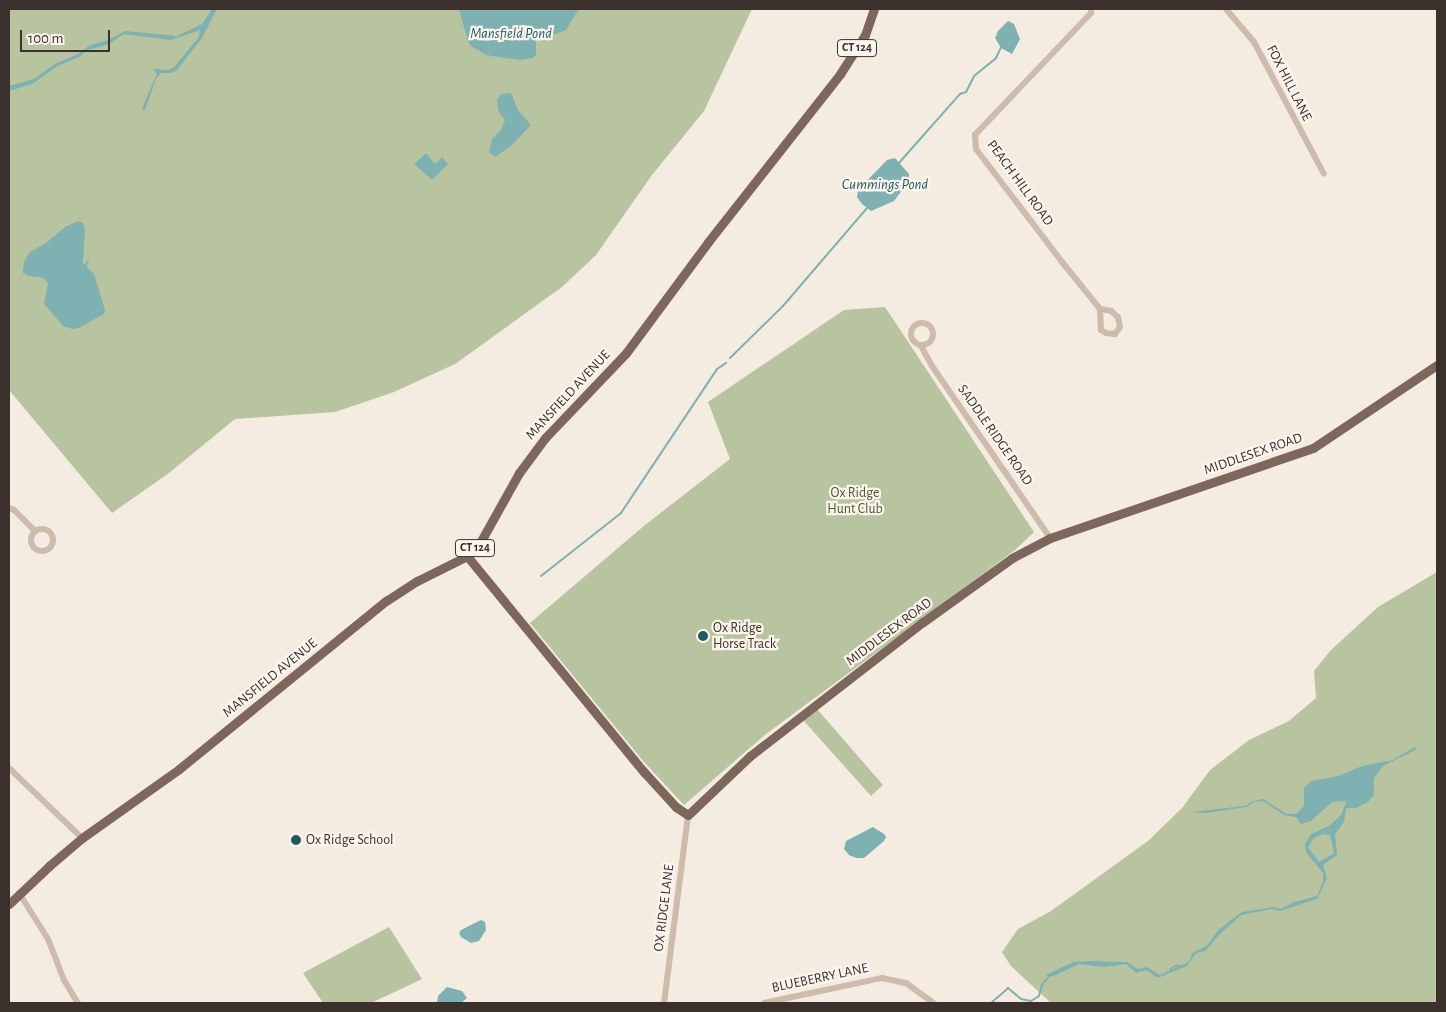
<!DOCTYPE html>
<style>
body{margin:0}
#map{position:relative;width:1446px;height:1012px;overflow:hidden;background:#f4ebe1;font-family:"Alegreya Sans",sans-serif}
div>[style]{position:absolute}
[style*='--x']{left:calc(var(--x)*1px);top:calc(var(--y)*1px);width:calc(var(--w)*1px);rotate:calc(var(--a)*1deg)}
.green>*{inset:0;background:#b8c4a0}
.water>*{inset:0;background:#7fb0b2}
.stream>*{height:2px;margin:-1px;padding:0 1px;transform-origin:1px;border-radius:1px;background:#7fb0b2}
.minor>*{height:6px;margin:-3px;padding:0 3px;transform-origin:3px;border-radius:3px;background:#cdbbac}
.minor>.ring{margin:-3px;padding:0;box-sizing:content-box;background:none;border:6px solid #cdbbac;border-radius:50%}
.major>*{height:9px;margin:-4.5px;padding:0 4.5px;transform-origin:4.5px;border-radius:4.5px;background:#7d675c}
.dots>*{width:14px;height:14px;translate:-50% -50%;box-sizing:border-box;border:2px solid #fbf5ee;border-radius:50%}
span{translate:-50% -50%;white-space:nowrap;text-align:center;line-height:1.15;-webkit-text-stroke:4.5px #fbf5ee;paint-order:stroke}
.shield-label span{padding:1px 4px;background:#fbf5ee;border:1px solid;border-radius:4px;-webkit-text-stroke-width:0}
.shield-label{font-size:12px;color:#3b302b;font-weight:700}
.street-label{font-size:14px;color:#3b302b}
.park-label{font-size:14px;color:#4a5a2e}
.poi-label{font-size:14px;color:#3b302b}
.left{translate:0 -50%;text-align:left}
.water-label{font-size:15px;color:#1f5a5e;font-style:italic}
.frame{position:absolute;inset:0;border:10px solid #3b302b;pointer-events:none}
.scale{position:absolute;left:20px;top:30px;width:90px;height:22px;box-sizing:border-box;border:2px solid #3b302b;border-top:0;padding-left:6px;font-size:15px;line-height:18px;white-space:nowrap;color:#3b302b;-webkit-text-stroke:4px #fbf5ee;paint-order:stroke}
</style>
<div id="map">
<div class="green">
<div style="clip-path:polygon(9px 9px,752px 9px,704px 111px,652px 175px,596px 255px,562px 287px,455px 364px,394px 392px,335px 412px,235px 419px,169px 473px,112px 513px,9px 390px)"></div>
<div style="clip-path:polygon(885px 307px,1034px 532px,1015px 550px,766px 734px,684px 805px,644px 762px,530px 623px,645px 525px,730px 459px,708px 402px,844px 310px)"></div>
<div style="clip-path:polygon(1437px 572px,1437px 1003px,1051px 1003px,1011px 966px,1002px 952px,1018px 929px,1051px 911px,1148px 841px,1182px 808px,1210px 770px,1249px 740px,1289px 721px,1316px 698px,1314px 671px,1331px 650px,1378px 607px)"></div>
<div style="clip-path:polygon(817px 709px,883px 785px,871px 796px,803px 720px)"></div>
<div style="clip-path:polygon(389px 927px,422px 979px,371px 1003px,323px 1003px,303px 973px)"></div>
</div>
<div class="water">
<div style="clip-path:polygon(212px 9px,217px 9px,202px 38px,177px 70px,171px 73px,161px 73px,156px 79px,145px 110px,142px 110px,143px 106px,157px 74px,153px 69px,169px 70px,174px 67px,199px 37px,200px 30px,171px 40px,124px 34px,107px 45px,87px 50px,81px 56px,56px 67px,32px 84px,9px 91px,9px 86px,34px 79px,55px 64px,78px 54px,90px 45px,108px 40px,125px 31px,177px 36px,202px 24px)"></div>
<div style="clip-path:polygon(459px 9px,579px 9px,566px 30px,556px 34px,541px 33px,536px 38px,536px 55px,533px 58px,519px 60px,486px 55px,471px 46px,468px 41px)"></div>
<div style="clip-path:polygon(1008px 21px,1014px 24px,1020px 39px,1012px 54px,1001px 48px,995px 38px,998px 31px)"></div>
<div style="clip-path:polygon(511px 93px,518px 110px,531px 125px,511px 146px,495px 157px,489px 152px,492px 139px,501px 130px,505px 120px,498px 111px,497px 100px,501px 94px)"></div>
<div style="clip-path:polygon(426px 153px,435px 164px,442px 157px,448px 164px,432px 180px,414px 164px)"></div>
<div style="clip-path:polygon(895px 158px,909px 174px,909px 181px,894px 201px,871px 211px,862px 204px,857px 197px,858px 190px,887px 160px)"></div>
<div style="clip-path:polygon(78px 221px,83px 223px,85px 229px,83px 263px,94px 274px,105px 310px,104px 314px,79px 328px,73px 329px,63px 326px,44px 304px,48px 283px,44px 278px,28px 276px,23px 273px,23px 269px,24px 262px,30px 252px,46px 243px,65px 227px)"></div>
<div style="clip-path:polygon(evenodd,1415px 747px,1417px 749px,1383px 766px,1374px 778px,1374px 795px,1368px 802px,1356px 808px,1346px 808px,1344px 822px,1335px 834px,1337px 855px,1323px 865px,1327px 878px,1317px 899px,1280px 911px,1272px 909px,1241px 915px,1216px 938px,1206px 951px,1196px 953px,1187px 966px,1160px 977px,1155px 977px,1147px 970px,1136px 973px,1126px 964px,1104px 967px,1079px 964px,1056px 975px,1049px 977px,1046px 975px,1073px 962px,1090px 961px,1127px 962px,1138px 969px,1147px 967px,1160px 975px,1189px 962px,1192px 953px,1208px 945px,1218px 930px,1242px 912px,1273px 907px,1280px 909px,1294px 902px,1317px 896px,1323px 882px,1323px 873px,1306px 852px,1305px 844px,1311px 834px,1329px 826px,1342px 814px,1346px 801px,1332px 802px,1311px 821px,1301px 824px,1296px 817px,1284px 815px,1263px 801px,1254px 802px,1247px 807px,1205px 813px,1191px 812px,1245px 806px,1253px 801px,1263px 799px,1287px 814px,1296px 814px,1304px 806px,1304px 788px,1311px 781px,1338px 776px,1362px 766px,1393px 760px,1415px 747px,1323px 834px,1330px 835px,1334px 853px,1319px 862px,1308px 847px,1314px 838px,1323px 834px)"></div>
<div style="clip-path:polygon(873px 827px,884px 834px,886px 837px,884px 841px,864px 858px,856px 858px,849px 855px,844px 849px,846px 841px)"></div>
<div style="clip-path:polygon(481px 920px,485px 922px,486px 930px,479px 941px,471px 943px,461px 937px,459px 933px,461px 930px)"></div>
<div style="clip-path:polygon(447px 987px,462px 991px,467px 998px,461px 1003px,437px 1003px,438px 996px)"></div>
</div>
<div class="stream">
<div style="--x:898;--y:164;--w:94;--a:-48.5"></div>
<div style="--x:960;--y:94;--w:6;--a:-18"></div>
<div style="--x:966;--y:92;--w:18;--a:-63"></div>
<div style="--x:974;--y:76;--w:28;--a:-39"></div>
<div style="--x:996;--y:58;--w:14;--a:-65"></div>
<div style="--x:84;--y:268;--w:8;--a:-60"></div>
<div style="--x:730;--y:358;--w:74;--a:-44.5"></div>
<div style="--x:783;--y:306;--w:130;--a:-49.4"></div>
<div style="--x:541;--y:576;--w:102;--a:-38.2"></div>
<div style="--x:621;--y:513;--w:173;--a:-56.3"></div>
<div style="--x:717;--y:369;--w:11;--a:-34"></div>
<div style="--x:1170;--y:970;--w:6;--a:-39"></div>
<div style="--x:1175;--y:966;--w:6;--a:0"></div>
<div style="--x:991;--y:1003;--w:23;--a:-41"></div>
<div style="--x:1008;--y:988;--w:17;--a:40"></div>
<div style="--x:1021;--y:999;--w:10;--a:11"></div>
<div style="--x:1031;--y:1001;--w:9;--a:-32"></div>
<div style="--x:1039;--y:996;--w:11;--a:-75"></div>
<div style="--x:1042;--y:985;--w:11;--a:-52"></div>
</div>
<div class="minor">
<div style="--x:1091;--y:9;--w:4;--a:90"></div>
<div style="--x:1091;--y:13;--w:168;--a:133.6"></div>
<div style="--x:975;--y:135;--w:14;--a:86"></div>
<div style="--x:976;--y:149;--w:142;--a:52.7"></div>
<div style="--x:1062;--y:262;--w:60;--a:51"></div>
<div style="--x:1100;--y:309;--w:11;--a:10"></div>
<div style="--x:1111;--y:311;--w:9;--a:41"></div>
<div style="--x:1118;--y:317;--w:10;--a:79"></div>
<div style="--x:1120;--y:327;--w:9;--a:126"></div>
<div style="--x:1115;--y:334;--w:9;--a:-174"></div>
<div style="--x:1106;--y:333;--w:6;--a:-149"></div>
<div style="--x:1101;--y:330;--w:21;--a:-93"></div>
<div style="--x:1226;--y:9;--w:43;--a:49.7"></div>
<div style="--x:1254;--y:42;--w:149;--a:62.1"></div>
<div class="ring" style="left:911px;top:323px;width:16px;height:16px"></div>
<div style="--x:921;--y:346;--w:23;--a:61"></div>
<div style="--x:932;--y:366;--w:209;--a:55.5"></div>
<div style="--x:9;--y:508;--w:5;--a:22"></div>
<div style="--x:14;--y:510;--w:30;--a:45"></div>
<div class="ring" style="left:31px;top:529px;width:16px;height:16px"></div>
<div style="--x:9;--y:768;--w:101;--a:43.8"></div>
<div style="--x:19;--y:893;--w:54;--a:57.8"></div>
<div style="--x:48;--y:939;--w:44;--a:68.7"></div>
<div style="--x:64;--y:980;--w:27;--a:59"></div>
<div style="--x:664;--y:1003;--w:190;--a:-82.7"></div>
<div style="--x:764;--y:1003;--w:121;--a:-12"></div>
<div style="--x:882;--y:978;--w:25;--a:12"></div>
<div style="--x:906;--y:983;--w:34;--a:36"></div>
</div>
<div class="major">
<div style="--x:467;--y:556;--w:279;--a:50.7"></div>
<div style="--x:644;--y:772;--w:47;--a:47.6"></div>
<div style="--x:676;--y:807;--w:14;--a:34"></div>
<div style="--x:688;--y:815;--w:86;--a:-43.6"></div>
<div style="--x:750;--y:756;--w:219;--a:-37.8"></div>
<div style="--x:923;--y:622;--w:110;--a:-35.7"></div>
<div style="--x:1012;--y:558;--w:43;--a:-27.8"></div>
<div style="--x:1050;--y:538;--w:278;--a:-18.9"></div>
<div style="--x:1313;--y:448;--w:149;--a:-33.8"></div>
<div style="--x:9;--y:904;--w:55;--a:-43.5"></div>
<div style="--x:49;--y:866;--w:43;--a:-40.3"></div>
<div style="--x:82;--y:838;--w:119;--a:-35.4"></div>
<div style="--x:179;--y:769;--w:267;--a:-39.1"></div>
<div style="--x:386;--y:601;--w:37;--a:-33"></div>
<div style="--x:417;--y:581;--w:56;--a:-26.6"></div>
<div style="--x:467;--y:556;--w:21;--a:-47"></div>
<div style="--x:481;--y:541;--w:78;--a:-60.8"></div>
<div style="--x:519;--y:473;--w:44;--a:-53.4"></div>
<div style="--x:545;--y:438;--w:117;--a:-46.4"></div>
<div style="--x:626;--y:353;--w:138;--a:-53.5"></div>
<div style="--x:708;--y:242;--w:214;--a:-51.8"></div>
<div style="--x:840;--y:74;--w:46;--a:-57.3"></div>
<div style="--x:865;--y:35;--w:28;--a:-71"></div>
</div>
<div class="dots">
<div style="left:703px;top:636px;background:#1f5a5e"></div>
<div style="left:296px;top:840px;background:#1f5a5e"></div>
</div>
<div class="shield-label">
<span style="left:857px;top:48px">CT 124</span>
<span style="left:475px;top:548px">CT 124</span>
</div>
<div class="street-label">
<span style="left:1289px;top:83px;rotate:63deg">FOX HILL LANE</span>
<span style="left:1020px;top:183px;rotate:54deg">PEACH HILL ROAD</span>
<span style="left:568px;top:395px;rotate:-47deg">MANSFIELD AVENUE</span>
<span style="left:995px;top:435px;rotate:55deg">SADDLE RIDGE ROAD</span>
<span style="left:1253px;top:454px;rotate:-19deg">MIDDLESEX ROAD</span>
<span style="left:889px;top:632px;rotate:-37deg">MIDDLESEX ROAD</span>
<span style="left:270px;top:678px;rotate:-39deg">MANSFIELD AVENUE</span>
<span style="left:664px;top:908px;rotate:-83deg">OX RIDGE LANE</span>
<span style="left:820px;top:978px;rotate:-12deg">BLUEBERRY LANE</span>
</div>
<div class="park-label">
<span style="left:855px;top:501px">Ox Ridge<br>Hunt Club</span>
</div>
<div class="poi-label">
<span class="left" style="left:713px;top:636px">Ox Ridge<br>Horse Track</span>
<span class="left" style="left:306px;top:840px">Ox Ridge School</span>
</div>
<div class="water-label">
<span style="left:511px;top:34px">Mansfield Pond</span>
<span style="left:885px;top:185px">Cummings Pond</span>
</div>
<div class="frame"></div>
<div class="scale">100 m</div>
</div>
